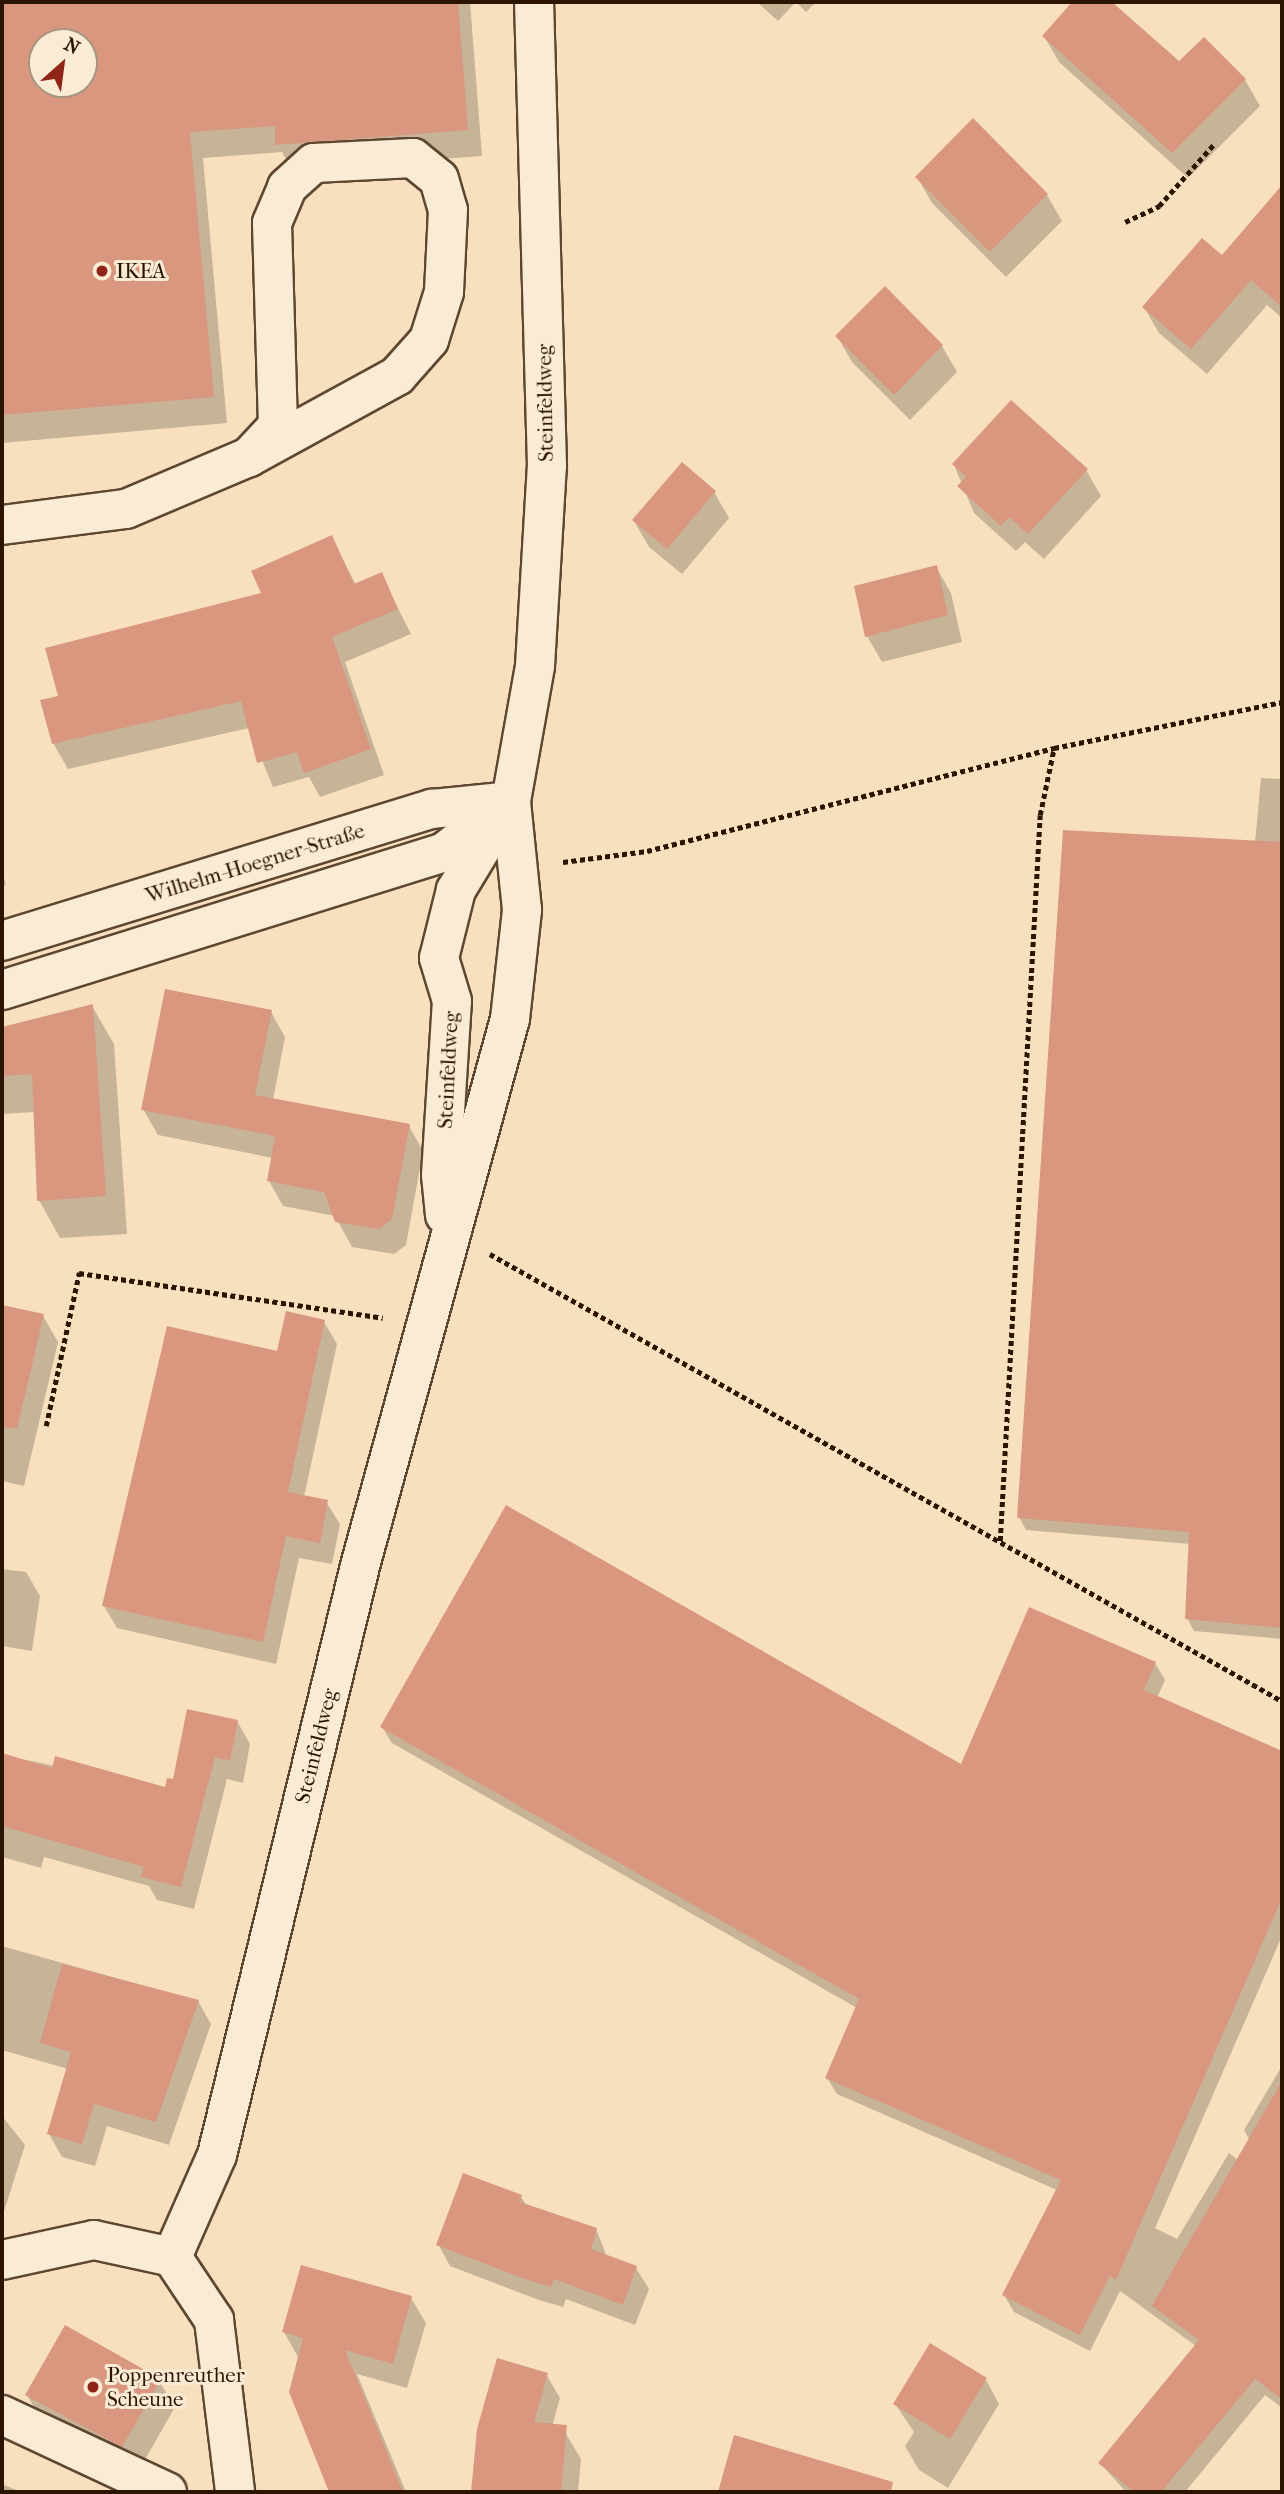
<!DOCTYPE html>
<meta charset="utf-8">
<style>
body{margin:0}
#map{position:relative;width:1284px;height:2494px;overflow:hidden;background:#f8e0bf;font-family:"IM FELL French Canon",serif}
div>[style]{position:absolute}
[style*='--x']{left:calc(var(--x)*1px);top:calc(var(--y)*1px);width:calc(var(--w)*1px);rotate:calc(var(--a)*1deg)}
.shadow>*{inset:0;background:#0003}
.building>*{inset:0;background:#d9977f}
.path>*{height:4.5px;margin-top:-2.25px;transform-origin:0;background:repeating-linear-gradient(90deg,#2b1400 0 5px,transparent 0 8.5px)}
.roads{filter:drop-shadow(2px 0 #5e4730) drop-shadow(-2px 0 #5e4730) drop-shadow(0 2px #5e4730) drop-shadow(0 -2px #5e4730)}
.minor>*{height:38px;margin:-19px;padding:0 19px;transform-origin:19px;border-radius:19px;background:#faebd5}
.dots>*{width:19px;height:19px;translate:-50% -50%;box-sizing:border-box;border:4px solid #faebd5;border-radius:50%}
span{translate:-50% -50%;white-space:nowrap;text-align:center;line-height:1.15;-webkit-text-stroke:6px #faebd5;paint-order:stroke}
.poi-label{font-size:21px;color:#2b1400}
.left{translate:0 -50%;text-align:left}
.street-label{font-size:21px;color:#2b1400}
.frame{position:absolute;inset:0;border:4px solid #2b1400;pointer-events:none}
.north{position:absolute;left:28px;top:28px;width:70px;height:70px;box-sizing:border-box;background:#faebd5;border:2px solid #a79580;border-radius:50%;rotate:28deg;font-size:19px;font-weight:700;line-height:28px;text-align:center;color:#2b1400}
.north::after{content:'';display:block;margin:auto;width:24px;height:32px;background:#8f2418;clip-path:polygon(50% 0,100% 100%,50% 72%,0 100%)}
</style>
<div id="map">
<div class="shadow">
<div style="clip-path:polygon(evenodd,2px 2px,470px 2px,482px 156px,292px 170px,282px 152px,203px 158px,227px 423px,2px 443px,2px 2px,42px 42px,84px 42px,84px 84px,42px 84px,42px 42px)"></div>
<div style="clip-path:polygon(757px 2px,816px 2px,806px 12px,796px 2px,778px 21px)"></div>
<div style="clip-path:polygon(1075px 2px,1110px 2px,1179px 63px,1245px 80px,1260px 106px,1188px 178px,1059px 62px,1044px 36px)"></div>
<div style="clip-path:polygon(917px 177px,1047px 195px,1062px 221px,1006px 277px,932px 203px)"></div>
<div style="clip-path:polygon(1271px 201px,1282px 211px,1282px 318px,1267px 305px,1207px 374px,1159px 333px,1144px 307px,1222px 257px)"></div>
<div style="clip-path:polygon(885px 289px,942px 346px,957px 372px,910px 420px,852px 362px,837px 336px)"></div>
<div style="clip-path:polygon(954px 465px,1086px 470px,1101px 496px,1044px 559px,1025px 542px,1016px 551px,974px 513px)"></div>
<div style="clip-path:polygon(714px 492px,729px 518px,682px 574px,649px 547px,634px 521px)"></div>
<div style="clip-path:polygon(331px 537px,356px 585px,381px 575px,411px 634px,345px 662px,384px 775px,320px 797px,309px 777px,273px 787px,249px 728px,68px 769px,53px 743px,60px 697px,263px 594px)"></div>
<div style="clip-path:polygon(936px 567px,951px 593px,962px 642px,882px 662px,867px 636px)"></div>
<div style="clip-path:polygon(1261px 778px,1282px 779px,1282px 1639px,1194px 1631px,1187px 1618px,1190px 1544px,1026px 1530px,1019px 1517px,1255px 843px)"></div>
<div style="clip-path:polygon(2px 870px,6px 885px,2px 886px)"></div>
<div style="clip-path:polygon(92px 1006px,114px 1044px,127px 1234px,60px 1238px,39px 1200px,35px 1112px,2px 1114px,2px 1028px)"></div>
<div style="clip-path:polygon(271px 1012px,285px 1037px,273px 1100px,409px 1126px,423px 1151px,406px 1245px,394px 1254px,352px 1247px,335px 1216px,283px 1206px,269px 1181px,273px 1158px,158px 1135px,143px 1109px)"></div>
<div style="clip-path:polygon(2px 1306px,43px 1316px,58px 1342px,24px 1486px,2px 1481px)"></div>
<div style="clip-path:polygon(324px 1322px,337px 1344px,304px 1497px,326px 1502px,340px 1524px,332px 1564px,299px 1558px,276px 1664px,117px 1628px,104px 1606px,278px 1353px)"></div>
<div style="clip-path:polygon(2px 1569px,26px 1572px,40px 1596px,32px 1651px,2px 1646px)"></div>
<div style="clip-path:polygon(1155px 1663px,1165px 1680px,1157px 1698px,1282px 1753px,1282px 1936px,1155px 2228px,1177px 2239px,1229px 2153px,1282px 2196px,1282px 2408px,1265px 2395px,1185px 2492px,1126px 2492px,1100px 2463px,1196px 2346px,1120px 2291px,1090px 2351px,1014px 2312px,1004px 2295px,1057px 2190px,837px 2094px,827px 2078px,857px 2008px,392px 1743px,382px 1727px,962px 1766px)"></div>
<div style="clip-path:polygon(237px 1721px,250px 1744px,243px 1783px,227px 1779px,194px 1909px,157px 1900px,149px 1886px,44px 1857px,41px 1868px,2px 1857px,2px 1755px,166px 1789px)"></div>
<div style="clip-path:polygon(2px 1946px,198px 2001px,211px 2024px,169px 2145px,107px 2126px,95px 2166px,62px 2157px,49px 2134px,68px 2069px,2px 2050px)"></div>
<div style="clip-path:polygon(1282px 2066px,1282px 2160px,1253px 2146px,1244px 2130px)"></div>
<div style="clip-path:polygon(2px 2116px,25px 2145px,2px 2218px)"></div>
<div style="clip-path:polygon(521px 2197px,527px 2206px,596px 2229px,607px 2257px,636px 2268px,649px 2289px,635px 2325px,566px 2299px,563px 2307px,539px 2300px,450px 2266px,438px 2244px)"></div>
<div style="clip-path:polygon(411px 2298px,426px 2323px,407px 2388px,357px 2374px,406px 2492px,331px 2492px,290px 2392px,298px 2357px,284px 2332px)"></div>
<div style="clip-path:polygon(546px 2374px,560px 2398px,546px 2448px,566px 2434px,581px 2459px,578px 2492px,486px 2492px)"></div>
<div style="clip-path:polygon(986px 2380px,999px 2404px,948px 2488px,919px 2470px,905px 2446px,914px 2432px,895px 2404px)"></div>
<div style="clip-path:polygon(159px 2381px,175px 2407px,138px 2472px,42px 2421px,27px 2395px)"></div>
<div style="clip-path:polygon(736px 2437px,837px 2467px,851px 2492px,719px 2492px)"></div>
<div style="clip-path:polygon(2px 2484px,21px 2492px,2px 2492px)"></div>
</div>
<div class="building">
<div style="clip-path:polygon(evenodd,2px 2px,458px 2px,468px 130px,275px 145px,275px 126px,190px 132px,214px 397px,2px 415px,2px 2px,42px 42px,84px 42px,84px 84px,42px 84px,42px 42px)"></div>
<div style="clip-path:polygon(1072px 2px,1112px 2px,1179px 61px,1204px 37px,1246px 79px,1172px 153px,1042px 36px)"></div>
<div style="clip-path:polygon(973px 118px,1048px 194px,990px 252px,915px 177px)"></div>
<div style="clip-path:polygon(1282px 185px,1282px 307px,1251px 280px,1191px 349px,1142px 307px,1202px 238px,1222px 255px)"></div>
<div style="clip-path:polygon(885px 286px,943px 345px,894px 395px,835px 336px)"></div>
<div style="clip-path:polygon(1011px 400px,1088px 469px,1028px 534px,1009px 517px,1001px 526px,957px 486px,966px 477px,952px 464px)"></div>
<div style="clip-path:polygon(682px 462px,716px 491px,667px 549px,632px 520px)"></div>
<div style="clip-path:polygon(332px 535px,354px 584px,382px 572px,398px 609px,332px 637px,371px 749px,304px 773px,297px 752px,257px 763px,241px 701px,52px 744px,40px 700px,58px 696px,45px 648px,261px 593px,251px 571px)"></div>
<div style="clip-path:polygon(937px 565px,948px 615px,865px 637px,854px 586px)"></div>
<div style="clip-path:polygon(1063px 830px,1282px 842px,1282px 1628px,1185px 1619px,1189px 1532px,1017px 1518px)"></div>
<div style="clip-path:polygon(165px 989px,272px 1010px,255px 1095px,410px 1124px,392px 1219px,379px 1229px,335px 1222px,324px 1192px,267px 1181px,275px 1136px,141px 1110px)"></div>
<div style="clip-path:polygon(93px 1004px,106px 1196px,37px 1201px,32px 1074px,2px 1076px,2px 1027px)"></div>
<div style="clip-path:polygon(2px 1305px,44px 1314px,17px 1429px,2px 1427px)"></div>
<div style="clip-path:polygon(286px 1311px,325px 1320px,288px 1492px,328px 1500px,320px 1543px,286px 1536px,263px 1642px,102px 1606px,167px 1326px,277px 1351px)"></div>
<div style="clip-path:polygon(506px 1505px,961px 1764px,1029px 1607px,1156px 1662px,1144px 1690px,1282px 1751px,1282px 1898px,1116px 2280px,1110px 2276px,1080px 2335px,1002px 2295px,1061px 2180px,825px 2078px,859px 1999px,380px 1727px)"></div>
<div style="clip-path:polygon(187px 1709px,238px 1720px,230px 1761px,215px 1757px,181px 1887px,141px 1877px,144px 1867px,2px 1826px,2px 1753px,52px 1768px,55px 1756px,165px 1787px,167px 1778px,173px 1779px)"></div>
<div style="clip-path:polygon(62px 1964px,199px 2000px,156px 2122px,94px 2104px,82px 2144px,47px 2134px,71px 2052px,40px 2043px)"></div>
<div style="clip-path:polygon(1282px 2081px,1282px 2399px,1255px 2379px,1161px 2492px,1135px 2492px,1098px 2463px,1199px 2340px,1152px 2306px)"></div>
<div style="clip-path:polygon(463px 2173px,522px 2195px,520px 2202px,597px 2228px,591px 2249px,637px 2266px,623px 2305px,554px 2279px,551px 2287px,525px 2279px,436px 2245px)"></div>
<div style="clip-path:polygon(301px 2265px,412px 2296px,393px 2364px,345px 2350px,403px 2492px,329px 2492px,289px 2392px,303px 2338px,282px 2332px)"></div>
<div style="clip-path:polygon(65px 2325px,161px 2379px,122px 2447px,25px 2395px)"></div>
<div style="clip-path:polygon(930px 2343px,987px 2378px,950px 2439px,893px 2404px)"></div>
<div style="clip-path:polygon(497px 2358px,548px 2373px,534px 2422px,567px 2425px,561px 2492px,471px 2492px,477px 2429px)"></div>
<div style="clip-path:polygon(734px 2435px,893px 2482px,891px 2492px,718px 2492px)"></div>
</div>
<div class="path">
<div style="--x:1125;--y:222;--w:38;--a:-25"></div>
<div style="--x:1159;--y:206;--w:83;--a:-48.4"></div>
<div style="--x:563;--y:862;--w:85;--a:-7.5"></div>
<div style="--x:647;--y:851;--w:420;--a:-14.2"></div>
<div style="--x:1054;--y:748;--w:233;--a:-11.4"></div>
<div style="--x:490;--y:1254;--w:909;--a:29.44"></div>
<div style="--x:46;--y:1426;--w:157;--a:-77.8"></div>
<div style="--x:79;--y:1273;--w:307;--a:8.4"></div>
<div style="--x:1000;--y:1541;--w:727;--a:-86.85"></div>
<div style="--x:1040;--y:815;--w:68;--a:-78.2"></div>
</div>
<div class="roads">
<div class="minor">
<div style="--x:2;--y:525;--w:125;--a:-7.4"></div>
<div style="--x:126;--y:509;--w:134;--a:-22.9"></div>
<div style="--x:249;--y:457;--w:42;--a:-46.9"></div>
<div style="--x:278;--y:426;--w:203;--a:-91.7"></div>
<div style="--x:272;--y:223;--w:39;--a:-67"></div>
<div style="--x:287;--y:187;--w:36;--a:-42"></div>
<div style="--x:314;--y:163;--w:99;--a:-2.9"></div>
<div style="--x:413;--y:158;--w:33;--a:39"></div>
<div style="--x:439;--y:179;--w:32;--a:74"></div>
<div style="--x:448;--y:210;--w:82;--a:92.8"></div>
<div style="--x:444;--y:292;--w:50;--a:107.4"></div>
<div style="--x:429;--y:340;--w:48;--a:131.6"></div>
<div style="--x:397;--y:376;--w:169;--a:151.3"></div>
<div style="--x:2;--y:941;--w:450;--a:-17.1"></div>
<div style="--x:432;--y:809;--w:79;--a:-5.8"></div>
<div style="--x:2;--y:990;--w:463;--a:-17.3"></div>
<div style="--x:444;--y:852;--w:84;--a:-37.3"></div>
<div style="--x:445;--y:1215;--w:40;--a:-95.7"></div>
<div style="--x:441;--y:1175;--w:174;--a:-86.4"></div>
<div style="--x:452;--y:1001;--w:45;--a:-106.8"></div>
<div style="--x:439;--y:958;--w:70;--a:-76"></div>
<div style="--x:456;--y:890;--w:77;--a:-58.8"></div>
<div style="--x:172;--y:2257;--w:111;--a:-66.2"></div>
<div style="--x:217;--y:2155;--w:606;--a:-76.35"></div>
<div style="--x:360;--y:1566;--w:567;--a:-74.67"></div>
<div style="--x:510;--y:1019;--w:110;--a:-83.7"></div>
<div style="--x:522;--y:910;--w:110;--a:-95.8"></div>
<div style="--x:511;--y:801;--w:137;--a:-79.9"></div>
<div style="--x:535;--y:666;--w:200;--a:-86.6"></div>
<div style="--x:547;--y:466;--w:464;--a:-91.6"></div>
<div style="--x:2;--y:2260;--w:94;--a:-12.3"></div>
<div style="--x:94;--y:2240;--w:80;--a:12.3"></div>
<div style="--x:172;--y:2257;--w:76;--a:56.3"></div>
<div style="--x:214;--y:2320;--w:173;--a:83"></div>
<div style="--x:2;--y:2415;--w:182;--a:25"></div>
</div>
</div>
<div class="dots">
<div style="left:102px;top:271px;background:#8f2418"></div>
<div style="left:93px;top:2387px;background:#8f2418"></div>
</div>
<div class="poi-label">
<span class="left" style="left:116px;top:271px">IKEA</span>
<span class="left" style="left:107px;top:2387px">Poppenreuther<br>Scheune</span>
</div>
<div class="street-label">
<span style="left:545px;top:403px;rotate:-91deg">Steinfeldweg</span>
<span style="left:255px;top:863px;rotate:-17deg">Wilhelm-Hoegner-Straße</span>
<span style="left:448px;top:1070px;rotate:-87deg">Steinfeldweg</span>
<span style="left:316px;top:1746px;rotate:-76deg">Steinfeldweg</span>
</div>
<div class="frame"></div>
<div class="north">N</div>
</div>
